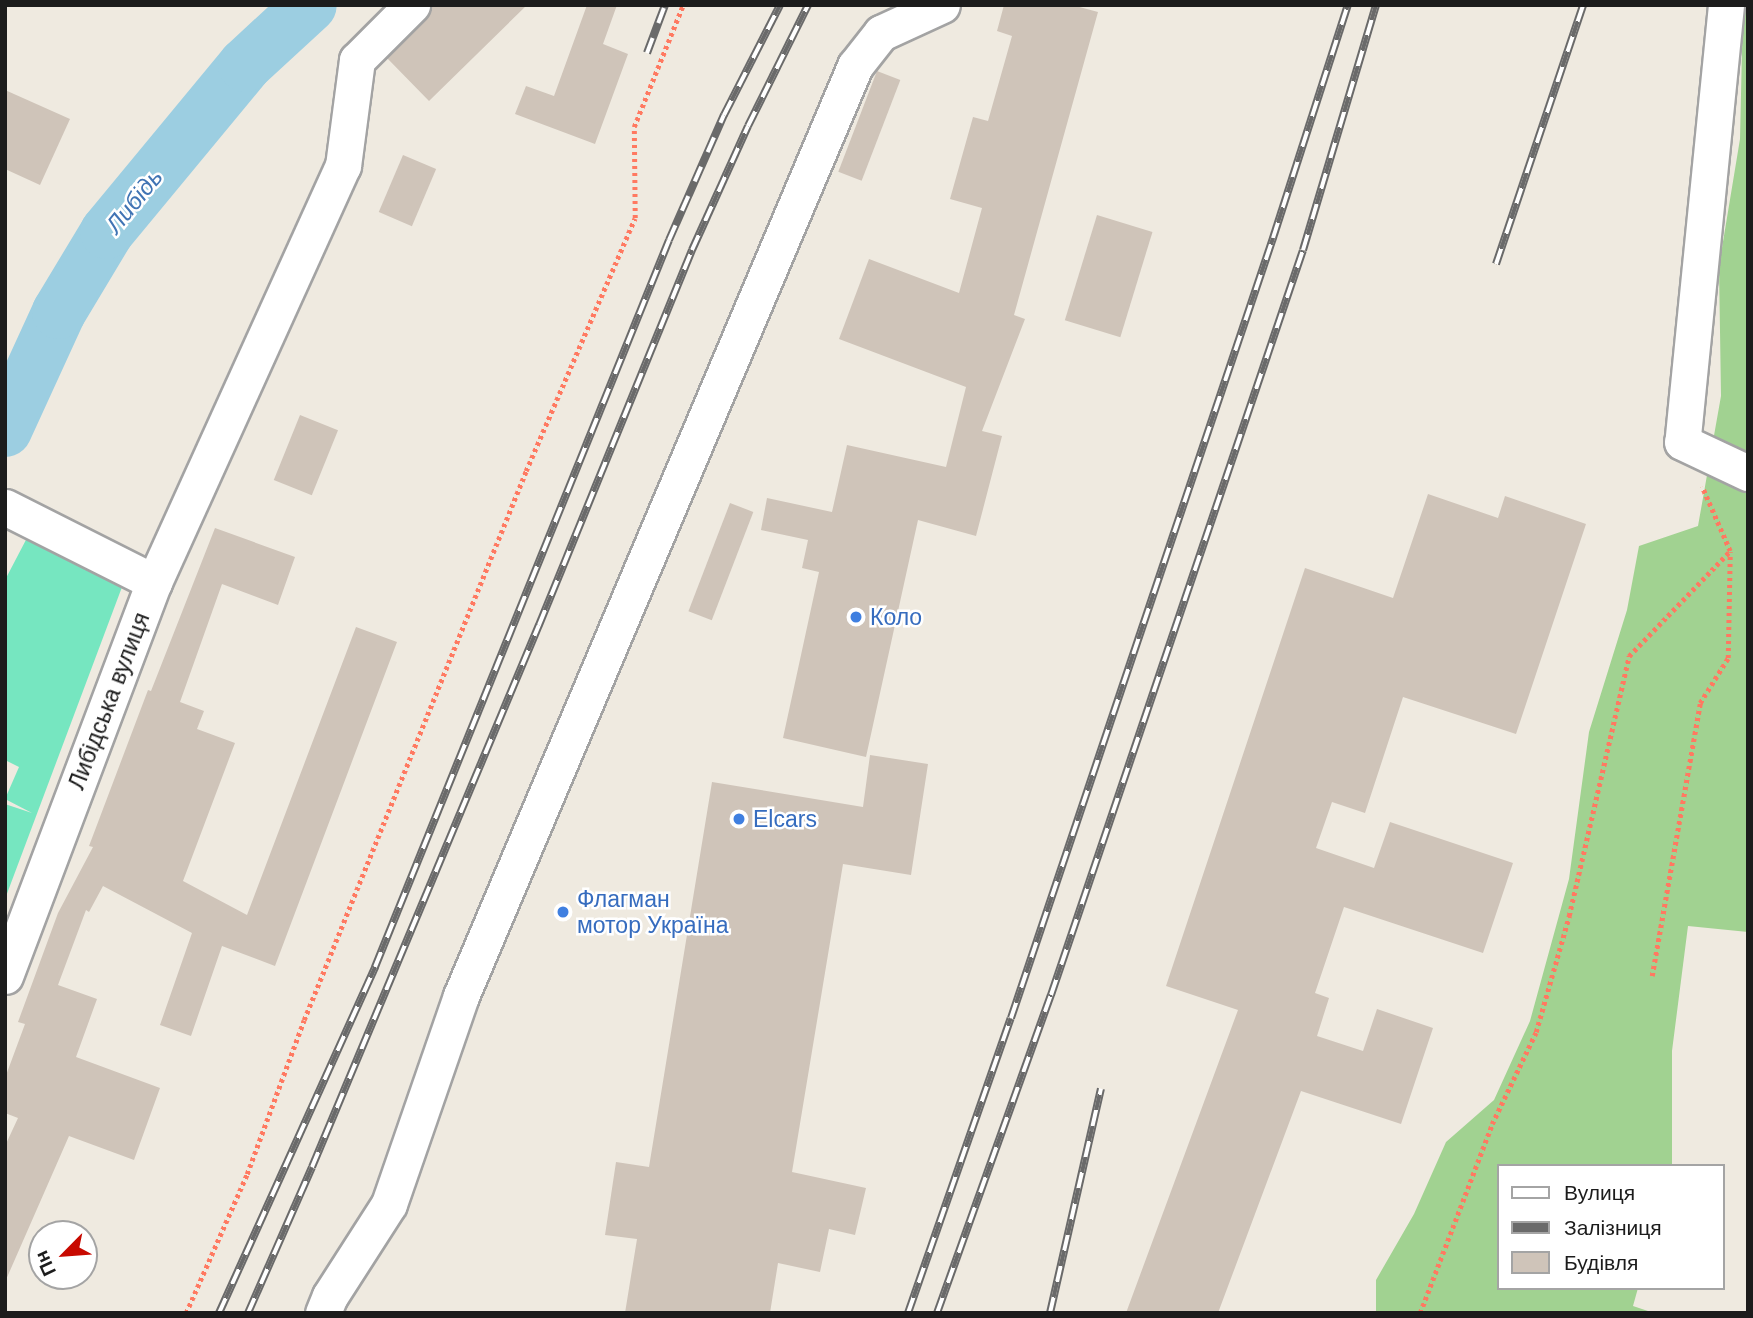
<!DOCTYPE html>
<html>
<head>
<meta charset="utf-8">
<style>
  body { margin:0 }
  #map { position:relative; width:1753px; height:1318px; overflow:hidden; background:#efeae0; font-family:Helvetica,sans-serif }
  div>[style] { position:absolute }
  .forest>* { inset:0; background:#a1d291 }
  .pitch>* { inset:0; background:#76e6c0 }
  .river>* { height:54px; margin:-27px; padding:0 27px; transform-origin:27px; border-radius:27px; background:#9ccee1 }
  .building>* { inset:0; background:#cfc4b9; transform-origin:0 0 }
  .path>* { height:4.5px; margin-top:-2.25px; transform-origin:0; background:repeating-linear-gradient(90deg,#ff7961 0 3.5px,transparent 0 7px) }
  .roads { filter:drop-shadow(2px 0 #a3a3a3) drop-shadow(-2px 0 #a3a3a3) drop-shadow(0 2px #a3a3a3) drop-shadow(0 -2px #a3a3a3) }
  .minor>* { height:35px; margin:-17.5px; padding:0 17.5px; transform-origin:17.5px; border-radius:17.5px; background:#fff }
  .rail>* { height:8px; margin-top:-4px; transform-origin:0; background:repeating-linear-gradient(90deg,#fff 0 16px,#6a6a6a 0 32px); box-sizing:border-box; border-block:2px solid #6a6a6a }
  .dots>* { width:19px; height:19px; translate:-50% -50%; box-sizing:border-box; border:4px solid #fff; border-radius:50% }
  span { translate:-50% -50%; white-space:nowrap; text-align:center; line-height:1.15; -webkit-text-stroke:5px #fff; paint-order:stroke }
  .shop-label { font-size:23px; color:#366cbe }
  .left { translate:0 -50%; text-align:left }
  .street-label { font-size:23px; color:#1c1c1c }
  .water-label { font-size:24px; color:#4074b4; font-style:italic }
  .frame { position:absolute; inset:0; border:7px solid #1c1c1c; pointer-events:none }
  .legend { position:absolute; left:1497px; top:1164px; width:228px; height:126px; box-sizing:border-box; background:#fff; border:2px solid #a4a4a4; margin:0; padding:9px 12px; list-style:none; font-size:21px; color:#1c1c1c }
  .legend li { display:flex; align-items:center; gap:14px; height:35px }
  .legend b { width:35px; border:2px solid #a4a4a4 }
  .north { position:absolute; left:28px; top:1220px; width:70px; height:70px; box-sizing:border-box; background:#fff; border:2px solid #a4a4a4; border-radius:50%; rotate:245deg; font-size:19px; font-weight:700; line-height:28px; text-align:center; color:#1c1c1c }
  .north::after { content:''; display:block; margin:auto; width:24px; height:32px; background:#c80900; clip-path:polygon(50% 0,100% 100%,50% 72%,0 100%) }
</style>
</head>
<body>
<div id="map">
  <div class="forest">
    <div style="clip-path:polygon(1743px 5px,1748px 5px,1748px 932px,1688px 926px,1672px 1051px,1672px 1166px,1499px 1166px,1499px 1288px,1638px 1288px,1633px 1306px,1654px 1313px,1376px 1313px,1376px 1280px,1414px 1214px,1446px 1142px,1494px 1100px,1530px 1021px,1569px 879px,1589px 732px,1627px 610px,1639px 546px,1698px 526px,1721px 396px,1719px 266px,1740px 139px)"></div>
  </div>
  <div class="pitch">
    <div style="clip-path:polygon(28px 536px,122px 587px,5px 899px,5px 804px,32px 813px,5px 799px,19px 767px,5px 760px,5px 580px)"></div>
  </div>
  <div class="river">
    <div style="left:5px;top:430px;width:130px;rotate:-65.4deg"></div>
    <div style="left:59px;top:312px;width:93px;rotate:-59deg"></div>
    <div style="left:107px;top:232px;width:217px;rotate:-50.4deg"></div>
    <div style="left:245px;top:65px;width:88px;rotate:-42.7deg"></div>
  </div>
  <div class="building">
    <div style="clip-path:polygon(432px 5px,527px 5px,429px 101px,387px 58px,426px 19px)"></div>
    <div style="clip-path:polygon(587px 5px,617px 5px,603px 44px,628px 54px,595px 144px,515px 114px,526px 86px,554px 96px)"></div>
    <div style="clip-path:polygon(1004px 5px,1072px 5px,1098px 12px,1014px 315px,1025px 319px,982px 431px,1002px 436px,976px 536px,918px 520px,866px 757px,783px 738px,819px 572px,802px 568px,808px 540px,761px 530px,767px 498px,832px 512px,847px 445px,946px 467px,966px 387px,839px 339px,869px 259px,959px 293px,982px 208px,950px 199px,973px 117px,988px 121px,1012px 36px,997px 31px)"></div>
    <div style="left:877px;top:71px;width:25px;height:108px;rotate:21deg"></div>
    <div style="clip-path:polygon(5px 90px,70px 119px,40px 185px,5px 169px)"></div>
    <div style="left:403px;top:155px;width:36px;height:62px;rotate:23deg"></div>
    <div style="left:1097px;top:215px;width:58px;height:110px;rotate:17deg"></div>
    <div style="left:300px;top:415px;width:41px;height:70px;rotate:22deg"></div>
    <div style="clip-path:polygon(1428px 494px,1498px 518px,1505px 496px,1586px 524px,1516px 734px,1403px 697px,1365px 813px,1332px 802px,1316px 848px,1374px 868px,1390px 822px,1513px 863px,1483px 953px,1344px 907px,1315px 993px,1329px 998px,1317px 1036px,1363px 1051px,1377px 1009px,1433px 1028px,1401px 1124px,1301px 1091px,1218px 1313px,1126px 1313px,1238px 1010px,1166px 986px,1305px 568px,1393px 598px)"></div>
    <div style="left:730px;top:503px;width:25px;height:116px;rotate:21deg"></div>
    <div style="clip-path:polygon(215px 528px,295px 557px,278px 605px,222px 584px,180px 702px,204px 711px,197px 729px,235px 743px,183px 881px,247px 915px,356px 627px,397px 642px,275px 966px,222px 946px,191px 1036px,160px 1025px,192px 933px,103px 886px,89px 912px,86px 910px,58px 985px,97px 999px,76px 1057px,160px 1088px,134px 1160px,69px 1136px,5px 1282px,5px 1146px,18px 1118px,5px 1113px,5px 1078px,25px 1024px,18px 1022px,58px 913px,93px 847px,89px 846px,148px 690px,151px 691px)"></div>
    <div style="clip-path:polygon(870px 755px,928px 764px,911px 875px,843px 864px,792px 1172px,866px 1188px,855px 1235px,829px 1229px,820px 1272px,778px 1263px,770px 1313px,625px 1313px,637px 1239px,605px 1235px,616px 1162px,649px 1167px,712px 782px,863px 807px)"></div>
  </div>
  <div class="path">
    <div style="left:1652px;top:976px;width:277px;rotate:-80deg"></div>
    <div style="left:1700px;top:703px;width:53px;rotate:-58.1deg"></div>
    <div style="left:1728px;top:658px;width:106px;rotate:-88.9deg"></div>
    <div style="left:186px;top:1313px;width:152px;rotate:-66.3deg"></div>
    <div style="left:247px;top:1174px;width:164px;rotate:-69.7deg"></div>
    <div style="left:304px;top:1020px;width:592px;rotate:-67.98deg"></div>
    <div style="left:526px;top:471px;width:275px;rotate:-66.7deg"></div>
    <div style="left:635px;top:218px;width:91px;rotate:-90.6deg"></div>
    <div style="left:634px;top:127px;width:131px;rotate:-68.1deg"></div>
    <div style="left:1420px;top:1313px;width:202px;rotate:-69.1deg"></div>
    <div style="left:1492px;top:1124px;width:102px;rotate:-64.4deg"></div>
    <div style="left:1536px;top:1032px;width:121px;rotate:-74.1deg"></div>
    <div style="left:1569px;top:916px;width:267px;rotate:-77deg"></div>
    <div style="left:1629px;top:656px;width:146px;rotate:-46.1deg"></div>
    <div style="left:1730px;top:551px;width:70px;rotate:-113.6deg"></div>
  </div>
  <div class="roads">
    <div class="minor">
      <div style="left:1726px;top:5px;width:439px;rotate:95.7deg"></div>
      <div style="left:1682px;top:442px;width:73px;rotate:25.2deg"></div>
      <div style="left:5px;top:507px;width:167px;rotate:26.7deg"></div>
      <div style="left:5px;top:976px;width:421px;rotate:-69.3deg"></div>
      <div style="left:154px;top:582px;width:457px;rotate:-65.6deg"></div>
      <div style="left:343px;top:166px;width:107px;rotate:-82.5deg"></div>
      <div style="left:357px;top:60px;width:78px;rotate:-45deg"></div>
      <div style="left:323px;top:1313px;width:18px;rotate:-68deg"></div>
      <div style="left:330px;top:1296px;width:109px;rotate:-57.3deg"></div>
      <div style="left:389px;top:1204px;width:220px;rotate:-70.9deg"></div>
      <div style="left:461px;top:996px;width:1010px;rotate:-67.04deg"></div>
      <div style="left:855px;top:66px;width:42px;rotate:-51.8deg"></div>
      <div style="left:881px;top:33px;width:67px;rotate:-24.7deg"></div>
    </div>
  </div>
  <div class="rail">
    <div style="left:647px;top:53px;width:51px;rotate:-69.4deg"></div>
    <div style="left:1496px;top:264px;width:273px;rotate:-71.4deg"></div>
    <div style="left:219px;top:1313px;width:380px;rotate:-65.7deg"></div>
    <div style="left:375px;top:967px;width:784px;rotate:-67.98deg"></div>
    <div style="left:669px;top:240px;width:137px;rotate:-66.3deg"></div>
    <div style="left:724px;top:115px;width:123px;rotate:-63deg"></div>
    <div style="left:248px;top:1313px;width:159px;rotate:-66.3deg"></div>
    <div style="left:312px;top:1167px;width:588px;rotate:-67.28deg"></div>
    <div style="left:539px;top:625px;width:405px;rotate:-67.8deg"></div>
    <div style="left:692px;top:250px;width:136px;rotate:-65.7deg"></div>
    <div style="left:748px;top:126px;width:135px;rotate:-63.6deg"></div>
    <div style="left:908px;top:1313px;width:312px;rotate:-70.8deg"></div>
    <div style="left:1011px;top:1018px;width:823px;rotate:-71.43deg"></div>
    <div style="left:1273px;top:238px;width:245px;rotate:-72.2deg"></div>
    <div style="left:937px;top:1313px;width:338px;rotate:-70.3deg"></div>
    <div style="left:1051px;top:995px;width:786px;rotate:-71.31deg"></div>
    <div style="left:1303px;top:250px;width:256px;rotate:-73.4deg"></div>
    <div style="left:1050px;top:1313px;width:230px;rotate:-77.2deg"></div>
  </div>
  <div class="dots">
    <div style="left:856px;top:617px;background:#3f7fe0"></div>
    <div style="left:739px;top:819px;background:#3f7fe0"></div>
    <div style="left:563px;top:912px;background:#3f7fe0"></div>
  </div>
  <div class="shop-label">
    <span class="left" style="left:870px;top:617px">Коло</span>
    <span class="left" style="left:753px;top:819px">Elcars</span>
    <span class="left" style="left:577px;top:912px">Флагман<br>мотор Україна</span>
  </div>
  <div class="street-label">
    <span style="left:109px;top:701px;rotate:-69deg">Либідська вулиця</span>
  </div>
  <div class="water-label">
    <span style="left:134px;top:201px;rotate:-51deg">Либідь</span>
  </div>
  <div class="frame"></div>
  <ul class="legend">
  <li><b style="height:9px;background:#fff"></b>Вулиця</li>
  <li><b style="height:9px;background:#6a6a6a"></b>Залізниця</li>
  <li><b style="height:19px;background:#cfc4b9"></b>Будівля</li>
  </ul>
  <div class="north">Пн</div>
</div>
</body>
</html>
